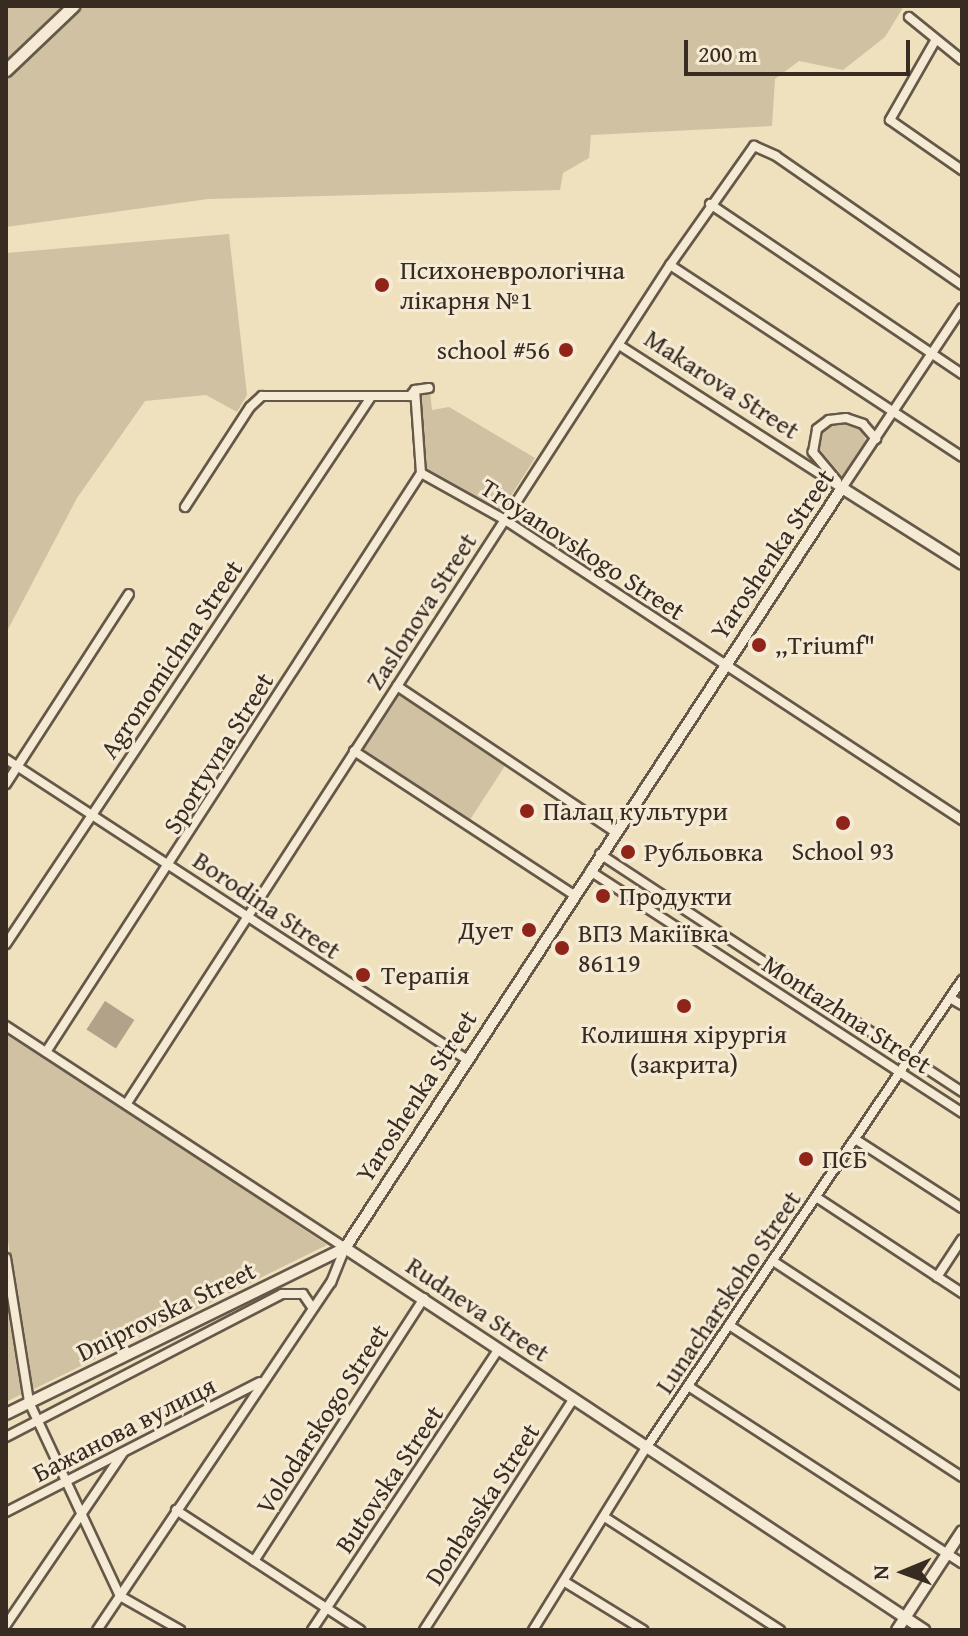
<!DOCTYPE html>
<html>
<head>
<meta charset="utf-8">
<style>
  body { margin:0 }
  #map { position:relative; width:968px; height:1636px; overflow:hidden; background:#efe0be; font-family:"Gentium Book Plus",serif }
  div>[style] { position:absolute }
  .green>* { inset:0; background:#d0c1a3; transform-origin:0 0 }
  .water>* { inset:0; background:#b1a289; transform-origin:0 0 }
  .roads { filter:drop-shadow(2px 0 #665849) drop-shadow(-2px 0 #665849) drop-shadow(0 2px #665849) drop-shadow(0 -2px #665849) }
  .minor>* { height:8px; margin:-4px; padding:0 4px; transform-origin:4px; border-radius:4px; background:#f5ebd5 }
  .tertiary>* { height:10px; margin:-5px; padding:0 5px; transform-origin:5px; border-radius:5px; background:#f5ebd5 }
  .secondary>* { height:11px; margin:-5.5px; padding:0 5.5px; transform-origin:5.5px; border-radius:5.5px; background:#f5ebd5 }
  .dots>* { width:22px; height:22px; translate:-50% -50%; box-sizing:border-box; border:4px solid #f5ebd5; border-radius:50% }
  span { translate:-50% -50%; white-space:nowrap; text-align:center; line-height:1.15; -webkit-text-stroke:6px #f5ebd5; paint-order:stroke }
  .poi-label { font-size:26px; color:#382b22 }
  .left { translate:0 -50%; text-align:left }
  .right { translate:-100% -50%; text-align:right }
  .street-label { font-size:26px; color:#382b22 }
  .frame { position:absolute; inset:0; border:8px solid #382b22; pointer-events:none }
  .north { position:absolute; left:864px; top:1532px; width:80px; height:80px; -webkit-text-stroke:6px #f5ebd5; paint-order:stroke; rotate:269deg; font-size:22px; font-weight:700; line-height:32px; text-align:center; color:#382b22 }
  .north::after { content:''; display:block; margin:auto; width:28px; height:36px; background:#382b22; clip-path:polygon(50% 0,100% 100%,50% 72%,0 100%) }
  .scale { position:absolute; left:684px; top:40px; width:226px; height:36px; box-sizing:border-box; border:4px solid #382b22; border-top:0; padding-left:10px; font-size:24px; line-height:28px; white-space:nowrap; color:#382b22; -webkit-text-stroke:6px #f5ebd5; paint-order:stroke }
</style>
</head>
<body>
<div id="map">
  <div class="green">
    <div style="clip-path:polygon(6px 6px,904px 6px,885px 37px,843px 70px,799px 61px,775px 79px,772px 126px,591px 135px,589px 158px,563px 173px,560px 190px,208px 199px,6px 227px)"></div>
    <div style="clip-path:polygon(229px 234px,247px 395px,237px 412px,206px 395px,145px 401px,77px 498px,6px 633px,6px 253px)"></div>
    <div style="clip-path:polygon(430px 391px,432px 410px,449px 407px,535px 458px,500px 513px,426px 470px,419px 393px)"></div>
    <div style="clip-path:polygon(837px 423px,861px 429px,867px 443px,844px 478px,817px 446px,824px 429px)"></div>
    <div style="left:397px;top:686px;width:134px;height:78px;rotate:33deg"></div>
    <div style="clip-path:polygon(6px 1030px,327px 1245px,32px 1390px,6px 1228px)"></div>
    <div style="clip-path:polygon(6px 1297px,22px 1394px,6px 1402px)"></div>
  </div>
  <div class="water">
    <div style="left:105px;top:1001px;width:35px;height:34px;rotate:33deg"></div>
  </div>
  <div class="roads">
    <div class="minor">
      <div style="left:909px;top:17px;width:68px;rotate:39.1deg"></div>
      <div style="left:935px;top:41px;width:91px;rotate:119.7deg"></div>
      <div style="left:890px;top:120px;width:88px;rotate:34.8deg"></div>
      <div style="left:710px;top:204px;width:304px;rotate:34deg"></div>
      <div style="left:670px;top:265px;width:349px;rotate:33.3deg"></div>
      <div style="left:619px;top:345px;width:265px;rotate:32.7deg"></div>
      <div style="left:421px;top:473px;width:96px;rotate:29.2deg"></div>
      <div style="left:505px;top:520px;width:547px;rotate:33.28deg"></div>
      <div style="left:421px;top:473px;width:83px;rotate:-94.1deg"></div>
      <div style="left:415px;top:390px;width:14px;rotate:-8deg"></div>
      <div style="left:837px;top:481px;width:38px;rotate:-130deg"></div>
      <div style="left:813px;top:452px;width:23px;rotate:-80deg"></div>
      <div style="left:817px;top:429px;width:15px;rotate:-37deg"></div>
      <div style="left:829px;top:420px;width:17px;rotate:-7deg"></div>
      <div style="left:846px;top:418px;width:18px;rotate:19deg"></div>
      <div style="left:863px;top:424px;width:20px;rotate:49deg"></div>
      <div style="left:842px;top:488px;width:216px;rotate:-56.3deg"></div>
      <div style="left:185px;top:507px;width:119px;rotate:-57deg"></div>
      <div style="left:250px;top:407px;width:16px;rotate:-43deg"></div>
      <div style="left:262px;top:396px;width:148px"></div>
      <div style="left:410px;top:396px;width:8px;rotate:-50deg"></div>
      <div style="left:397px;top:686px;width:262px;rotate:33.8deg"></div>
      <div style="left:354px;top:751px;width:263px;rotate:33.2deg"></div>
      <div style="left:6px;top:759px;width:549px;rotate:33.11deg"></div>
      <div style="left:6px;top:784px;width:226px;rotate:-57.1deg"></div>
      <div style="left:600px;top:854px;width:433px;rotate:33.3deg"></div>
      <div style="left:590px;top:871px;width:444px;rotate:33deg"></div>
      <div style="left:6px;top:944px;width:658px;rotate:-56.29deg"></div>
      <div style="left:950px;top:998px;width:14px;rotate:30deg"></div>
      <div style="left:6px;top:1026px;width:405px;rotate:33.2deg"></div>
      <div style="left:345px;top:1248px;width:37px;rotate:112deg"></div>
      <div style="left:331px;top:1282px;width:419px;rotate:123.9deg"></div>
      <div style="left:46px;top:1052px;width:690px;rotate:-57.07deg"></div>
      <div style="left:127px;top:1103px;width:999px;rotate:-57.06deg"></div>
      <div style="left:670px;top:265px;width:146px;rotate:-54.8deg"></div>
      <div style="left:754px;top:146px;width:24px;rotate:24deg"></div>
      <div style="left:776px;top:156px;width:226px;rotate:34.7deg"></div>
      <div style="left:855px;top:1139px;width:127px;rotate:32.8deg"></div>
      <div style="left:816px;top:1197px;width:175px;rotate:33.3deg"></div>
      <div style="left:6px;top:1258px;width:146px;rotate:80.9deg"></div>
      <div style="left:29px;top:1402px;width:214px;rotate:64.9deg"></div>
      <div style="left:120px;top:1596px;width:69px;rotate:29.5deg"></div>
      <div style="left:773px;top:1261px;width:226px;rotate:33.3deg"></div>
      <div style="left:937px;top:1277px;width:45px;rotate:-56.7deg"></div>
      <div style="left:729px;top:1325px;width:278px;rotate:33.1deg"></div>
      <div style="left:688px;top:1386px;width:326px;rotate:32.9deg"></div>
      <div style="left:6px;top:1437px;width:311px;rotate:-27.4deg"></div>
      <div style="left:282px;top:1294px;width:21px"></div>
      <div style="left:303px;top:1294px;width:14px;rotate:56deg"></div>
      <div style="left:176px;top:1510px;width:220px;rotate:33.1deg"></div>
      <div style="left:6px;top:1512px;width:285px;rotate:-27.1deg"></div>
      <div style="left:606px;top:1518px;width:207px;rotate:32.8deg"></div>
      <div style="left:254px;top:1561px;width:313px;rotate:-57.1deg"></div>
      <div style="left:565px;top:1582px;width:92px;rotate:31.6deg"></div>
      <div style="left:6px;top:1625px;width:208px;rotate:-55.8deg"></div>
      <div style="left:312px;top:1630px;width:336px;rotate:-56.4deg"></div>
      <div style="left:424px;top:1630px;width:274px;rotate:-57.1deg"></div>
      <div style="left:533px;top:1630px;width:214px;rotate:-58.2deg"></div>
      <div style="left:646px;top:1448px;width:565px;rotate:-55.97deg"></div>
    </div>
    <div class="tertiary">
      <div style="left:345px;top:1248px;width:908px;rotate:-56.82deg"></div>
      <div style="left:842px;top:488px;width:142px;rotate:32.3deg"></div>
      <div style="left:345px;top:1248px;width:694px;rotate:33.42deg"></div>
      <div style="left:6px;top:1414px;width:377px;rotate:-26.1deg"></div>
      <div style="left:897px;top:1630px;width:118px;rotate:-56.7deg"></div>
    </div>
    <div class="secondary">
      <div style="left:6px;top:70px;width:93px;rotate:-43.7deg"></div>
    </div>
  </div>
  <div class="dots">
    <div style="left:382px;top:285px;background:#8f2418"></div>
    <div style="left:566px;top:350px;background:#8f2418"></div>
    <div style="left:759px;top:645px;background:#8f2418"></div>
    <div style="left:527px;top:811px;background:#8f2418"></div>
    <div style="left:843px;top:823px;background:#8f2418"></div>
    <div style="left:628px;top:852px;background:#8f2418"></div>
    <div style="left:603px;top:896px;background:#8f2418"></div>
    <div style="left:529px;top:930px;background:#8f2418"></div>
    <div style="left:562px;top:948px;background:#8f2418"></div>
    <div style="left:363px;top:975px;background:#8f2418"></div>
    <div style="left:684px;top:1006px;background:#8f2418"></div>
    <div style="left:806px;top:1159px;background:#8f2418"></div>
  </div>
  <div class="poi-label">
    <span class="left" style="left:400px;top:285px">Психоневрологічна<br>лікарня №1</span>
    <span class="right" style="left:550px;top:350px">school #56</span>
    <span class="left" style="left:775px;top:645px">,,Triumf"</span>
    <span class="left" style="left:543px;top:811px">Палац культури</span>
    <span style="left:843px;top:851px">School 93</span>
    <span class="left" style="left:644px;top:852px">Рубльовка</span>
    <span class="left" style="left:619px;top:896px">Продукти</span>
    <span class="right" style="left:513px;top:930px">Дует</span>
    <span class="left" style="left:578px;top:948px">ВПЗ Макіївка<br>86119</span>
    <span class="left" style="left:381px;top:975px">Терапія</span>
    <span style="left:684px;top:1049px">Колишня хірургія<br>(закрита)</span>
    <span class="left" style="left:822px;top:1159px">ПСБ</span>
  </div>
  <div class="street-label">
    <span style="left:722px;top:384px;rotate:33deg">Makarova Street</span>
    <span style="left:583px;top:549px;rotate:33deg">Troyanovskogo Street</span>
    <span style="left:772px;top:554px;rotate:-56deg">Yaroshenka Street</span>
    <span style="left:421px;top:611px;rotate:-57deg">Zaslonova Street</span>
    <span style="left:171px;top:659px;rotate:-56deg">Agronomichna Street</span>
    <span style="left:218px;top:753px;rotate:-58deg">Sportyvna Street</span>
    <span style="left:267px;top:905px;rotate:34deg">Borodina Street</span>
    <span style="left:847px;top:1014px;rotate:33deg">Montazhna Street</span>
    <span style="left:416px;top:1096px;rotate:-57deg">Yaroshenka Street</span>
    <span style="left:728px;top:1292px;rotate:-56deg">Lunacharskoho Street</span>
    <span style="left:478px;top:1309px;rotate:34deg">Rudneva Street</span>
    <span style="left:166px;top:1311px;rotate:-26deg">Dniprovska Street</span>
    <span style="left:322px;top:1419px;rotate:-57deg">Volodarskogo Street</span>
    <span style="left:124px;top:1429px;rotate:-27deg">Бажанова вулиця</span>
    <span style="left:389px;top:1479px;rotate:-56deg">Butovska Street</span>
    <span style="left:482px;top:1504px;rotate:-57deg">Donbasska Street</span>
  </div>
  <div class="frame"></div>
  <div class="north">N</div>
  <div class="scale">200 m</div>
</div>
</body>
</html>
